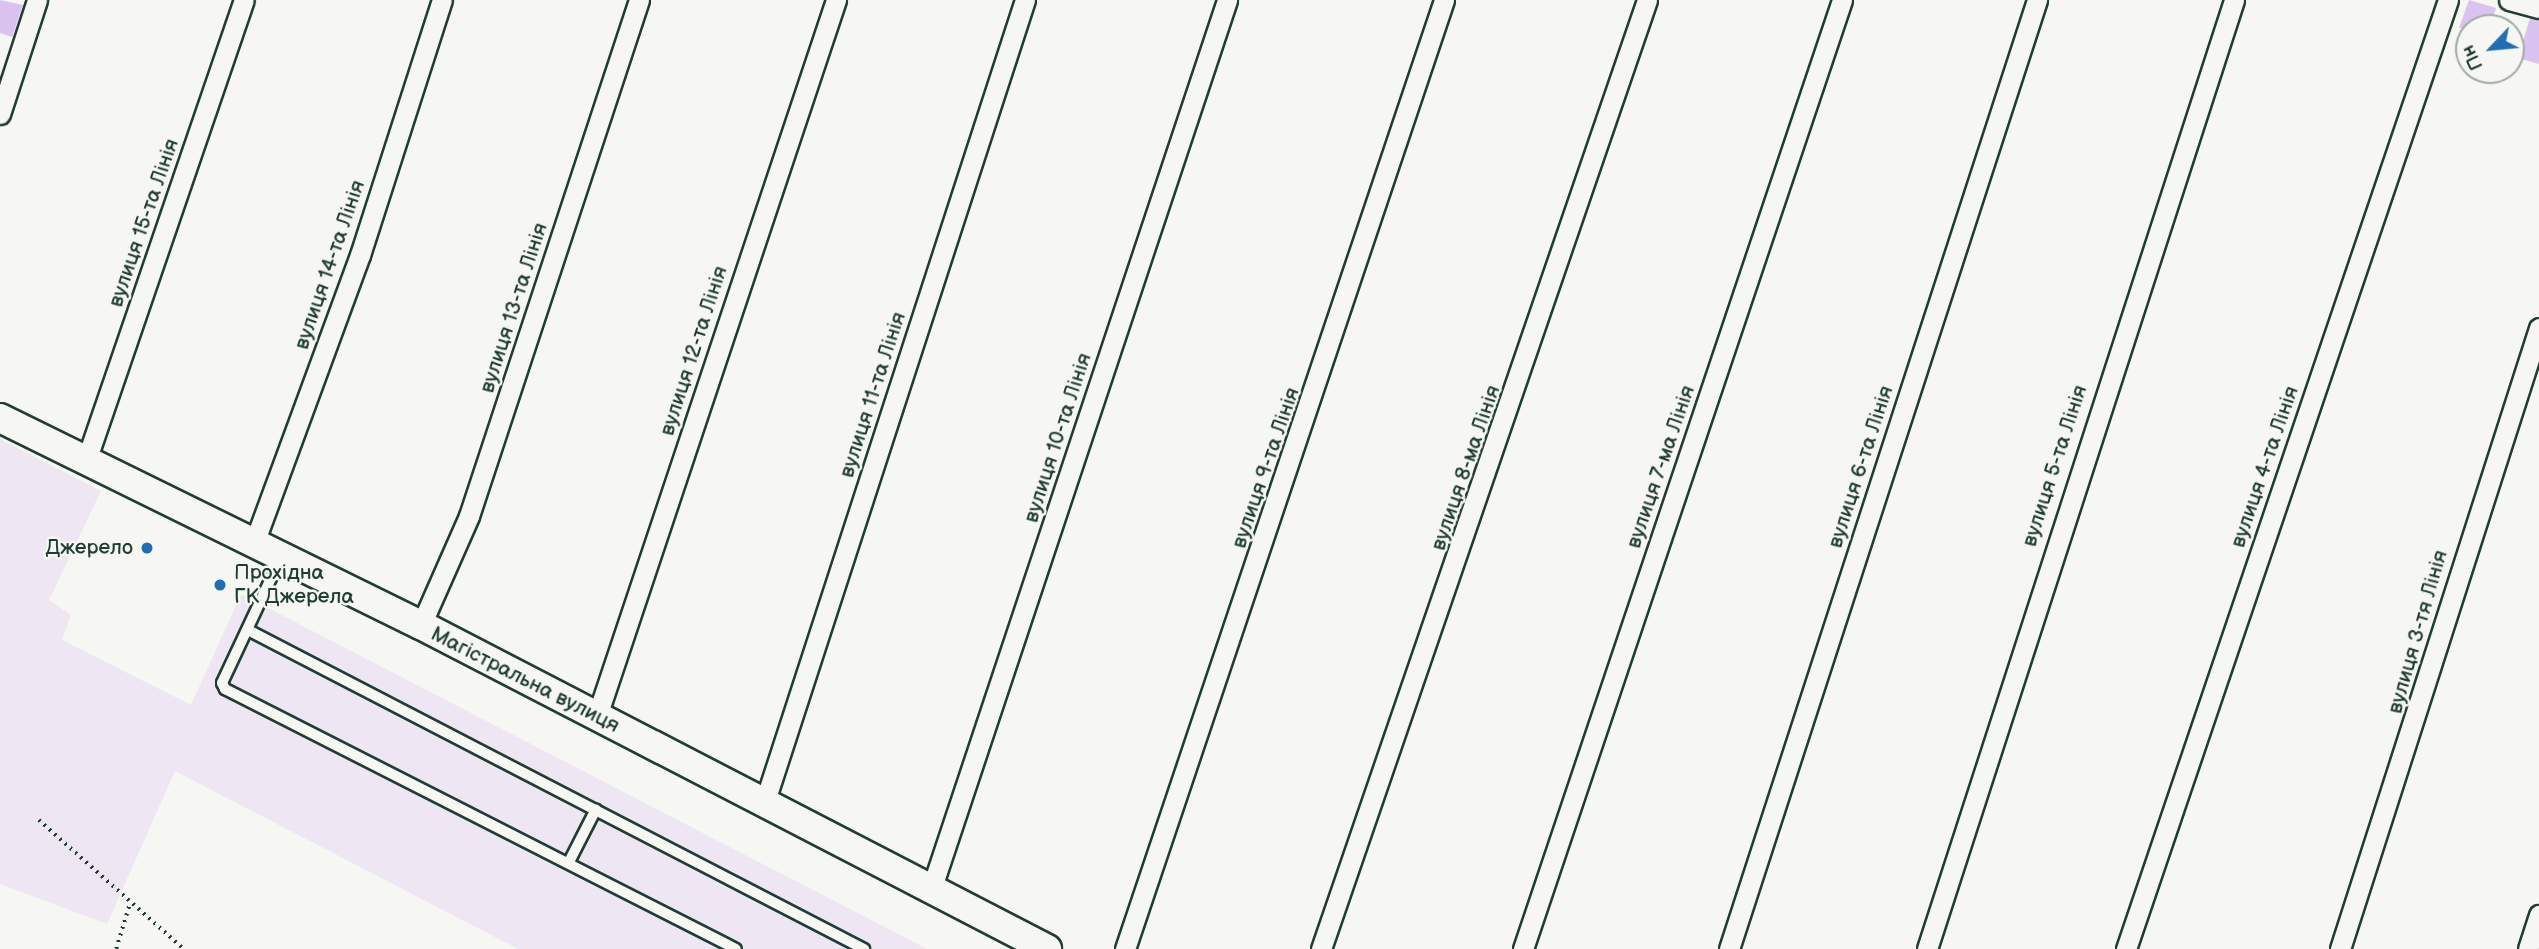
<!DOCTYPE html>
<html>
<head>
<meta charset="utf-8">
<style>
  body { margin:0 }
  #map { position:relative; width:2539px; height:949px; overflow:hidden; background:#f6f6f2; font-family:"Balsamiq Sans",sans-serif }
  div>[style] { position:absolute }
  .built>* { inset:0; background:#eee6f2 }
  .building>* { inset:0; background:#dac2f1 }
  .path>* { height:3.5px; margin-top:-1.75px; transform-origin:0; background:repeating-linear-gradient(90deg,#1f3d34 0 2px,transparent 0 7px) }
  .roads { filter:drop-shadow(2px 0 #1f3d34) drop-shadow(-2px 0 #1f3d34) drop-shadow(0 2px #1f3d34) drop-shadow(0 -2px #1f3d34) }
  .lane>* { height:10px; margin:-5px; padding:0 5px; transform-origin:5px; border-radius:5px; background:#f6f6f2 }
  .street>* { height:19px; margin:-9.5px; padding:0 9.5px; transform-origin:9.5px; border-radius:9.5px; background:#f6f6f2 }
  .secondary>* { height:28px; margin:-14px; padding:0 14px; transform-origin:14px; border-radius:14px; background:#f6f6f2 }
  .dots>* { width:19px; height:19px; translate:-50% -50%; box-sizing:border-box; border:4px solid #f6f6f2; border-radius:50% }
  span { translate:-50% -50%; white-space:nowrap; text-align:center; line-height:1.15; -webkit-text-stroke:5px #f6f6f2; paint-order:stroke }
  .street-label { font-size:21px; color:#1f3d34 }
  .poi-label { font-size:21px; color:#1f3d34 }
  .right { translate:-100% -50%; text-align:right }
  .left { translate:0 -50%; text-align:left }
  .north { position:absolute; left:2455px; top:14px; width:70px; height:70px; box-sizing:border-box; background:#f6f6f2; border:2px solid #a0aca6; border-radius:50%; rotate:244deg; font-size:19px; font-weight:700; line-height:28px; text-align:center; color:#1f3d34 }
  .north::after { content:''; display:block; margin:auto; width:24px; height:32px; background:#1f6fb2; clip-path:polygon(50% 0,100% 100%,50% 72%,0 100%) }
</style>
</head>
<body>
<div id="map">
  <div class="built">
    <div style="clip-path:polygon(0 439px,101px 491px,49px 600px,71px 615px,62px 640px,191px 705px,241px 594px,927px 949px,518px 949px,175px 771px,107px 924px,0 884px)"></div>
  </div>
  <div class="building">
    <div style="clip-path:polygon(0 0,23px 5px,12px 37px,0 33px)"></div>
    <div style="clip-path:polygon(2469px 0,2496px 8px,2489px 28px,2459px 28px)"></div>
    <div style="clip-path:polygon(2530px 18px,2539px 20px,2539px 64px,2518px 58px)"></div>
  </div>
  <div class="path">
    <div style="left:39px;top:820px;width:194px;rotate:41.7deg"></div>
    <div style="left:116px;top:949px;width:48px;rotate:-73.1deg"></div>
  </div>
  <div class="roads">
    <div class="lane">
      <div style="left:281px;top:557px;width:139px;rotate:115.1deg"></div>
      <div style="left:222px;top:683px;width:7px;rotate:63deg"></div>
      <div style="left:225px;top:689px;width:573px;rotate:26.97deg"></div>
      <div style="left:248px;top:630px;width:694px;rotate:27.38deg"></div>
      <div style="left:569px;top:862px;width:59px;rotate:-63deg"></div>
    </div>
    <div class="street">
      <div style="left:2509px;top:0;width:31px;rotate:15deg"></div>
      <div style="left:0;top:114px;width:120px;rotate:-72deg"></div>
      <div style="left:86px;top:461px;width:487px;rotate:-71.1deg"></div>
      <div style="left:254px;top:543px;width:307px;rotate:-69.8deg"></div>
      <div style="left:360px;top:255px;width:268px;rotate:-72.2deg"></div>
      <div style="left:421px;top:625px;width:119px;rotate:-66.2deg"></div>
      <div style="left:469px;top:516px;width:543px;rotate:-71.77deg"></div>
      <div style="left:597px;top:716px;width:755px;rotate:-71.54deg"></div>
      <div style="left:764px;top:804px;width:845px;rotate:-72.02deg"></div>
      <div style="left:931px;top:890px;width:938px;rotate:-71.6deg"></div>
      <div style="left:1125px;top:949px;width:1001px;rotate:-71.42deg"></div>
      <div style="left:1321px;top:949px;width:1003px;rotate:-71.04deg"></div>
      <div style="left:1523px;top:949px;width:1001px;rotate:-71.42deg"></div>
      <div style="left:1729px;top:949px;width:998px;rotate:-72.02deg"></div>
      <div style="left:1927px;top:949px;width:997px;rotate:-72.07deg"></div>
      <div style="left:2126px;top:949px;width:1002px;rotate:-71.26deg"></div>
      <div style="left:2340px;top:949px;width:652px;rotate:-72.23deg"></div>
      <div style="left:2528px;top:949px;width:36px;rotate:-72deg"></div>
    </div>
    <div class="secondary">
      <div style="left:0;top:418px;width:469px;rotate:26.2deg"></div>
      <div style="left:421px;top:625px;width:705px;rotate:27.36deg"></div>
    </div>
  </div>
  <div class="dots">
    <div style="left:147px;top:548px;background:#1f6fb2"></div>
    <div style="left:220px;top:585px;background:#1f6fb2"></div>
  </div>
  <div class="street-label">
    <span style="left:144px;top:223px;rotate:-71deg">вулиця 15-та Лінія</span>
    <span style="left:330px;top:265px;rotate:-71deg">вулиця 14-та Лінія</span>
    <span style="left:514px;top:308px;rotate:-72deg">вулиця 13-та Лінія</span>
    <span style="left:694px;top:351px;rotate:-72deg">вулиця 12-та Лінія</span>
    <span style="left:873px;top:395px;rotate:-72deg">вулиця 11-та Лінія</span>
    <span style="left:1058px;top:438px;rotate:-72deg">вулиця 10-та Лінія</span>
    <span style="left:2055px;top:466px;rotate:-72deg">вулиця 5-та Лінія</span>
    <span style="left:1661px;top:467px;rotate:-71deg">вулиця 7-ма Лінія</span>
    <span style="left:1861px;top:467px;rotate:-72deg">вулиця 6-та Лінія</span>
    <span style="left:2265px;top:467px;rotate:-71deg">вулиця 4-та Лінія</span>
    <span style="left:1266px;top:468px;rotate:-71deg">вулиця 9-та Лінія</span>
    <span style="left:1466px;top:468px;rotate:-71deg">вулиця 8-ма Лінія</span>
    <span style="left:2418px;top:632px;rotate:-74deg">вулиця 3-тя Лінія</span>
    <span style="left:525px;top:680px;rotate:27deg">Магістральна вулиця</span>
  </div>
  <div class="poi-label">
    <span class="right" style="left:133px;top:548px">Джерело</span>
    <span class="left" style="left:234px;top:585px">Прохідна<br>ГК Джерела</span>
  </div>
  <div class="north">Пн</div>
</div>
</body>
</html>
